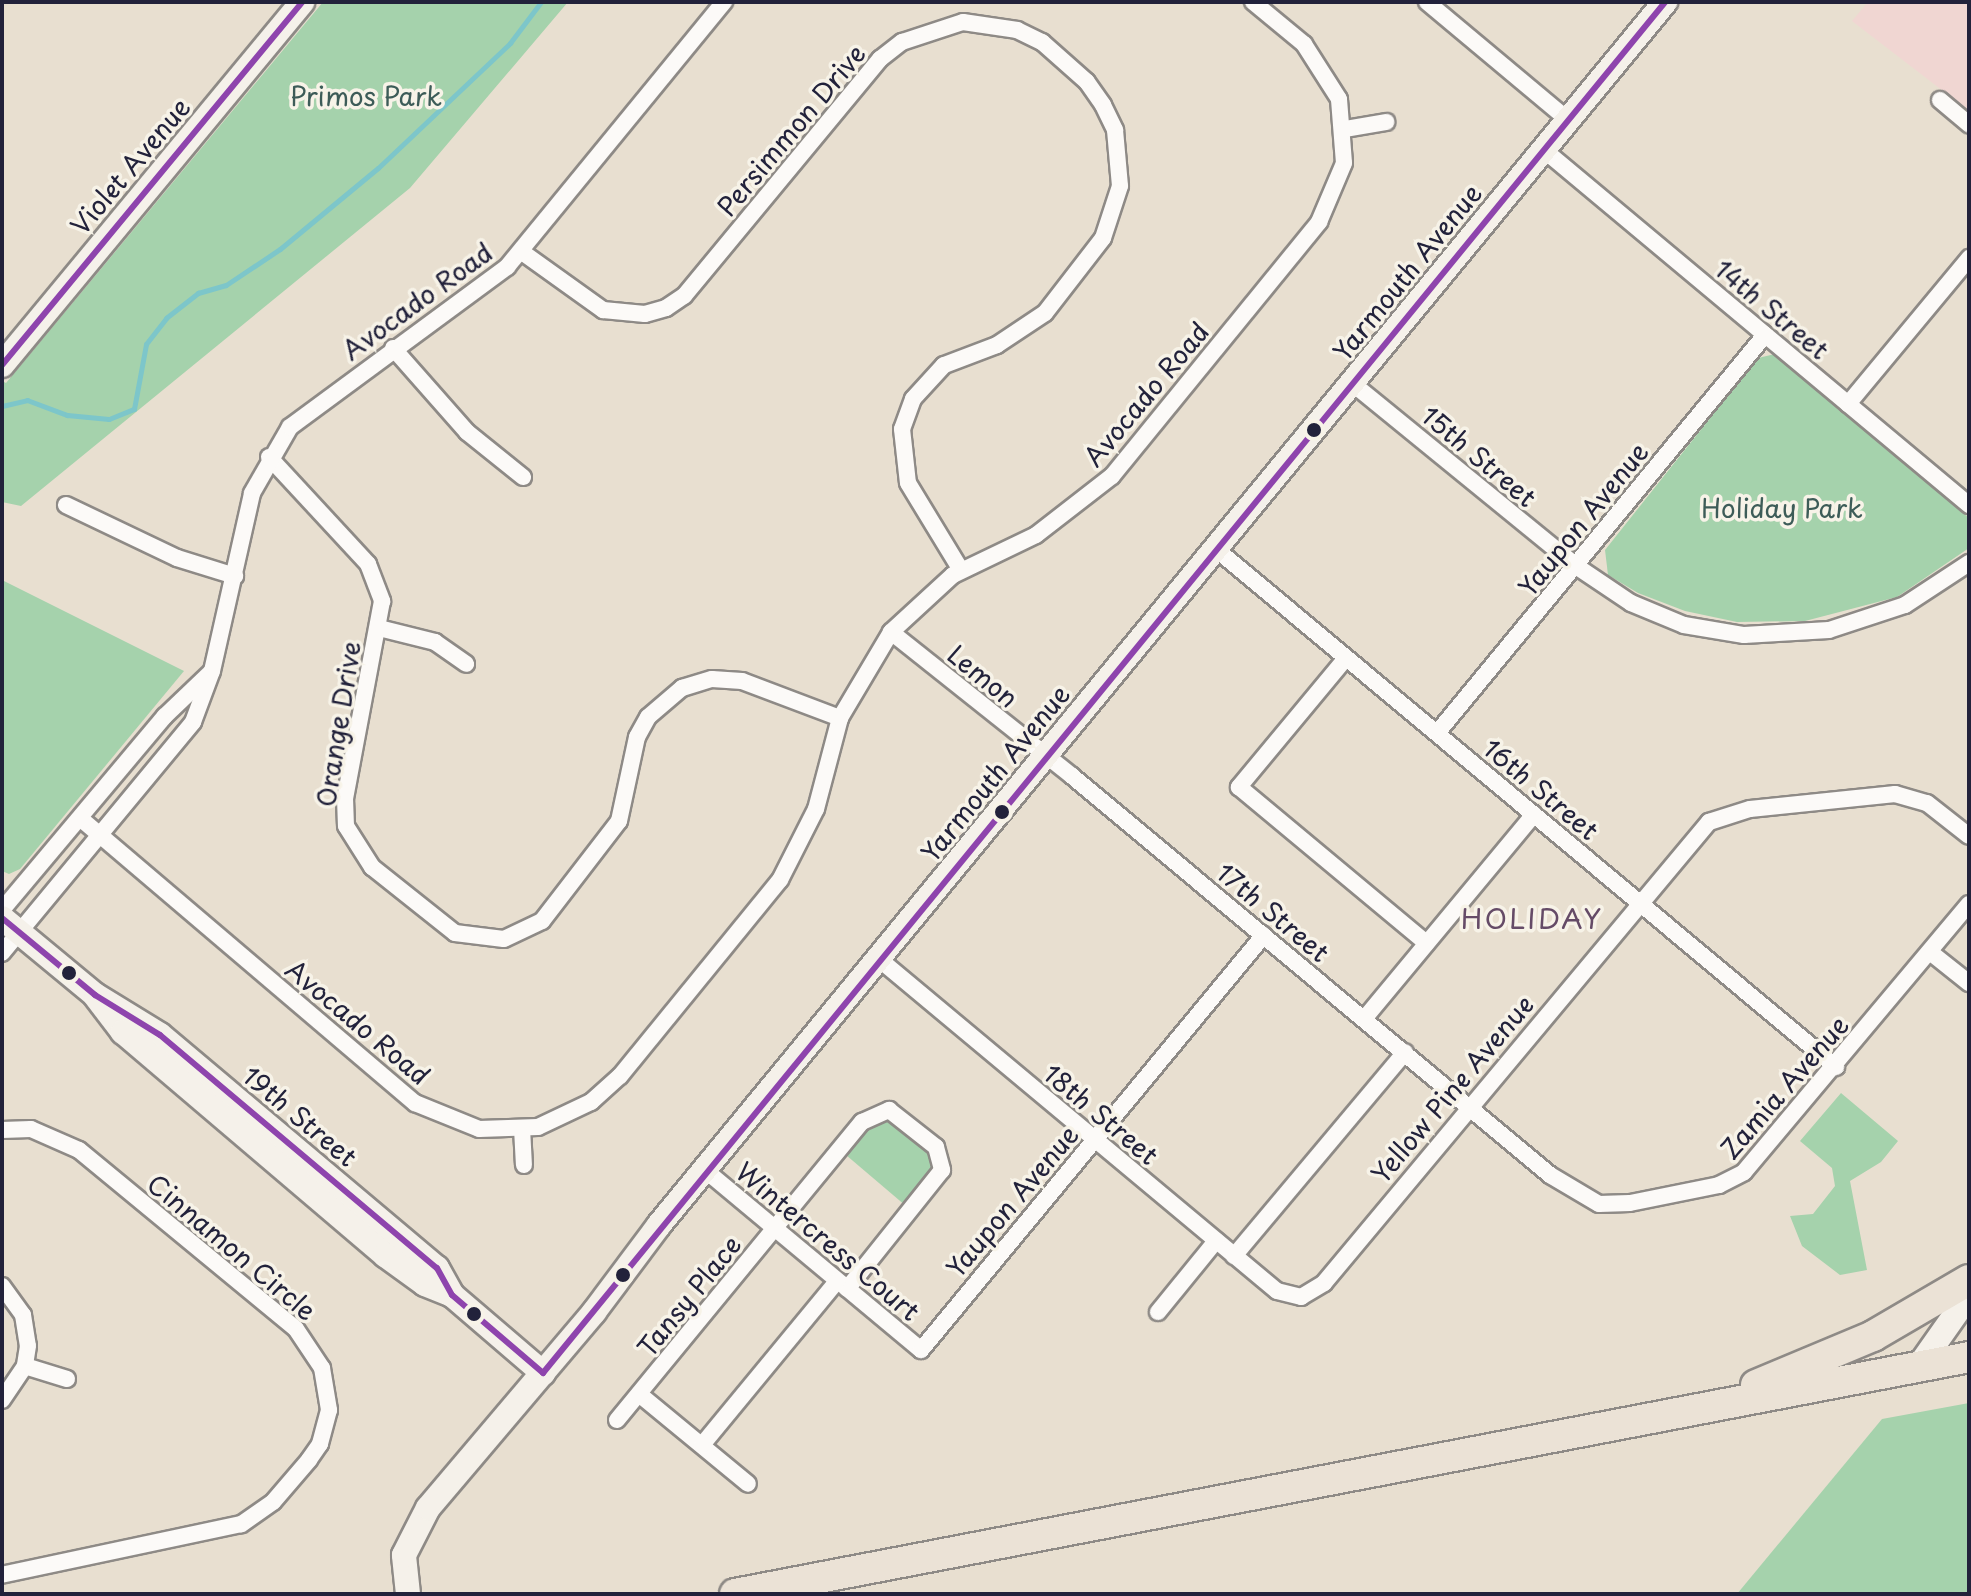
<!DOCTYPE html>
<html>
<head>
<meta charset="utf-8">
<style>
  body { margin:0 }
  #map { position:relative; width:1971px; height:1596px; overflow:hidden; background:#e8dfd0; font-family:"Playpen Sans",sans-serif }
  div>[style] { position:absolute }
  .built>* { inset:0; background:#f0d6d2 }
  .green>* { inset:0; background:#a5d2ac }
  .stream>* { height:5px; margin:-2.5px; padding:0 2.5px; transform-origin:2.5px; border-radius:2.5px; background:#7dc6ca }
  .roads { filter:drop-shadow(2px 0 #8e8a86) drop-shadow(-2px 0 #8e8a86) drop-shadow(0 2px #8e8a86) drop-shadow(0 -2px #8e8a86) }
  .street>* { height:16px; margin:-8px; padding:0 8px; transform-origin:8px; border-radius:8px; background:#fcfaf8 }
  .secondary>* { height:24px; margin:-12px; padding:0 12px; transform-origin:12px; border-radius:12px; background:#f5f1ea }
  .highway>* { height:30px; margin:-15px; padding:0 15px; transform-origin:15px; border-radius:15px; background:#ebe2d6 }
  .bus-1>* { height:6px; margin:-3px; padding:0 3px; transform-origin:3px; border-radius:3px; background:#8e44ad }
  .dots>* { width:22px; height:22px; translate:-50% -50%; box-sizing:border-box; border:4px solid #f7f3e8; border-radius:50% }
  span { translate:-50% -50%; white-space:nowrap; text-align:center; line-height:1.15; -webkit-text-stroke:7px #f7f3e8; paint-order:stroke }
  .park-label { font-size:26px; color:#3d5c58 }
  .street-label { font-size:26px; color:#22223b }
  .neighbourhood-label { font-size:28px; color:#654b67; letter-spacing:2px }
  .frame { position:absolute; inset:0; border:4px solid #22223b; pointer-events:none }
</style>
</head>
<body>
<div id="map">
  <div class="built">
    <div style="clip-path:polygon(1868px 2px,1969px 2px,1969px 111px,1852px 21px)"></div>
  </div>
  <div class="green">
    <div style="clip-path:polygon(323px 2px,568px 2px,410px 188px,21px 506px,2px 502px,2px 381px,6px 383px)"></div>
    <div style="clip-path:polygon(1775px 354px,1969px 518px,1969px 548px,1897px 597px,1805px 621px,1737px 622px,1685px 611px,1638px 593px,1608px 575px,1605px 550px,1758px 358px)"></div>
    <div style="clip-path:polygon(2px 580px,184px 671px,20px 869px,9px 874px,2px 871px)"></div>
    <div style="clip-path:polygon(1841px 1093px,1898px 1141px,1881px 1162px,1850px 1181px,1867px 1270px,1840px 1275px,1802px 1246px,1790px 1216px,1813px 1214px,1835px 1186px,1832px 1168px,1800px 1141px)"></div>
    <div style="clip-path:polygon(888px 1118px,933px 1157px,934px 1168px,906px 1206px,846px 1155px,868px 1128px)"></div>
    <div style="clip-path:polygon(1969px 1403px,1969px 1594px,1737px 1594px,1882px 1419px)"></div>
  </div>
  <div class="stream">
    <div style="left:2px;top:406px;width:26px;rotate:-13deg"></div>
    <div style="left:27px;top:400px;width:43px;rotate:20.6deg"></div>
    <div style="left:67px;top:415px;width:42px;rotate:5.4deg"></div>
    <div style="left:109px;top:419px;width:27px;rotate:-22deg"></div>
    <div style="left:134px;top:409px;width:66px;rotate:-79.5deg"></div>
    <div style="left:146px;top:344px;width:33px;rotate:-52deg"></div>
    <div style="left:166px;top:318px;width:41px;rotate:-38deg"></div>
    <div style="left:198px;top:293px;width:29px;rotate:-16deg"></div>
    <div style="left:226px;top:285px;width:65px;rotate:-33.7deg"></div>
    <div style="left:280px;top:249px;width:127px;rotate:-39.6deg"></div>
    <div style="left:378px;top:168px;width:182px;rotate:-43.4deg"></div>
    <div style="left:510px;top:43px;width:51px;rotate:-52.9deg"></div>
  </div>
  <div class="roads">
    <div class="street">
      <div style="left:1427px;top:2px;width:184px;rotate:39.9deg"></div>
      <div style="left:1940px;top:100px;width:38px;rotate:40deg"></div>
      <div style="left:1345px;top:129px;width:42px;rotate:-9.7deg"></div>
      <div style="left:1544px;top:150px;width:554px;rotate:39.87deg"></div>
      <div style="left:522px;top:252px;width:100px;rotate:35.6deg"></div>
      <div style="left:603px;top:310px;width:42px;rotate:5.4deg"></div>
      <div style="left:645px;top:314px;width:22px;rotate:-16deg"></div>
      <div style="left:666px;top:308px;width:22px;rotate:-34deg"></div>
      <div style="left:684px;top:296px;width:308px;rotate:-50.4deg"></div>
      <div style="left:880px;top:59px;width:28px;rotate:-38deg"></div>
      <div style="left:902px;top:42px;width:64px;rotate:-18.2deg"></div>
      <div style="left:963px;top:22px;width:55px;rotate:8.4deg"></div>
      <div style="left:1017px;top:30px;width:28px;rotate:26deg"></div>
      <div style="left:1042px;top:42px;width:60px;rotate:41.6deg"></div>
      <div style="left:1087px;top:82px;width:28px;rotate:55deg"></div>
      <div style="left:1103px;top:105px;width:28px;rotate:64deg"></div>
      <div style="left:1115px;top:130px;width:56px;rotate:84.9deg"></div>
      <div style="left:1120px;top:186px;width:55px;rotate:108.1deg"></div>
      <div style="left:1103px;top:238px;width:95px;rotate:127.7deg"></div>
      <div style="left:1045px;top:313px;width:58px;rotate:146.3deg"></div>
      <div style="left:997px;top:345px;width:57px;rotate:159.3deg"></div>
      <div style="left:944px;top:365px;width:46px;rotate:132.4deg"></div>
      <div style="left:913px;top:399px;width:32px;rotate:110deg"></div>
      <div style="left:902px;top:429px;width:54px;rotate:83.7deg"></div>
      <div style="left:908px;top:483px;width:102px;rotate:58.7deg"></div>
      <div style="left:393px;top:348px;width:112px;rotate:48.6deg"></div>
      <div style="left:467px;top:432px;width:72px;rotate:38.8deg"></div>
      <div style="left:1352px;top:383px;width:289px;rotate:39.2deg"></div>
      <div style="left:1576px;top:566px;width:66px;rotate:33.9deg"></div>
      <div style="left:1631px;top:603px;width:57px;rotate:22.5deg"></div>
      <div style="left:1684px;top:625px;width:61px;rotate:9.5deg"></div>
      <div style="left:1744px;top:635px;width:85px;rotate:-3.4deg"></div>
      <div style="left:1829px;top:630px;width:80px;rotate:-18.2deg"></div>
      <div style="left:1905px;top:605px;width:77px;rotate:-33.3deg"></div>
      <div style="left:1848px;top:404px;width:190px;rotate:-50.3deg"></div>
      <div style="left:269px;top:457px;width:146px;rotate:47.2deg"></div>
      <div style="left:368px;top:564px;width:40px;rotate:69deg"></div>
      <div style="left:382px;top:601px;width:200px;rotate:100.6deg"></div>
      <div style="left:345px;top:798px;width:28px;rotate:88deg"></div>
      <div style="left:346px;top:826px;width:49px;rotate:57.6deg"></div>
      <div style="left:372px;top:867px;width:106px;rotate:38.5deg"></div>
      <div style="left:455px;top:933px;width:49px;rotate:7deg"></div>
      <div style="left:504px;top:939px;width:42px;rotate:-25.3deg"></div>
      <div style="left:542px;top:921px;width:126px;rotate:-52.4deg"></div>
      <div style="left:619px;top:821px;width:86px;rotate:-77.9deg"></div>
      <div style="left:637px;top:737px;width:23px;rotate:-61deg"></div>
      <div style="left:648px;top:717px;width:45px;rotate:-40.5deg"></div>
      <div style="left:682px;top:688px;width:31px;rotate:-17deg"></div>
      <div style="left:712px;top:679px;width:30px;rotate:4deg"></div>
      <div style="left:742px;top:681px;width:105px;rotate:20.7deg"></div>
      <div style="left:66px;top:505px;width:123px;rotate:25.5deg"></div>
      <div style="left:177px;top:558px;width:61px;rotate:17.2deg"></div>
      <div style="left:1216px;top:549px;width:808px;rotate:39.88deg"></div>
      <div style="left:379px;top:628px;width:58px;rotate:14deg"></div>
      <div style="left:435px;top:642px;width:38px;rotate:35deg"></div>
      <div style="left:891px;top:632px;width:231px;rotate:38.5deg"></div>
      <div style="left:1072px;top:776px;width:623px;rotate:39.85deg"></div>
      <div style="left:1550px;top:1175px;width:57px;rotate:30.6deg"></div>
      <div style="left:1599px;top:1204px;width:31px;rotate:-2deg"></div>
      <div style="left:1630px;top:1203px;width:91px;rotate:-11.4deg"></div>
      <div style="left:1719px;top:1185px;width:28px;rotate:-27deg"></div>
      <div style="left:1744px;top:1172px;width:350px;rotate:-50deg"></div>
      <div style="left:1346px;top:658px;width:168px;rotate:129.7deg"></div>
      <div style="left:1239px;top:787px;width:244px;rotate:39.8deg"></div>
      <div style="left:1437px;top:733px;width:516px;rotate:-50.51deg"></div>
      <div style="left:80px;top:818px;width:440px;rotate:40.4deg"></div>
      <div style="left:415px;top:1103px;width:69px;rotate:22.1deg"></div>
      <div style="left:479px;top:1129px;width:59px;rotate:-1.9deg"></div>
      <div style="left:538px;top:1127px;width:59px;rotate:-25.3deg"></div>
      <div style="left:591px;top:1102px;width:39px;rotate:-42deg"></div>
      <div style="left:620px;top:1076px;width:253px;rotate:-50.8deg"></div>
      <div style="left:780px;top:880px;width:80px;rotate:-63.1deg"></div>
      <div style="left:816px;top:809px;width:94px;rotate:-75.2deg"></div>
      <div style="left:840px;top:718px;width:100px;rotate:-59.3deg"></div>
      <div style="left:891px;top:632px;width:84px;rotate:-42.6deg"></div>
      <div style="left:953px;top:575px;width:92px;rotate:-25.7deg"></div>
      <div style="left:1036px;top:535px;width:96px;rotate:-37.8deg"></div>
      <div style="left:1112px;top:476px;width:328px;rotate:-50.8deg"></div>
      <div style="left:1319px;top:222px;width:64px;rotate:-67deg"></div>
      <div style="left:1344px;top:163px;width:64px;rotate:-94.5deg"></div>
      <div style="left:1339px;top:99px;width:65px;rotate:-122.5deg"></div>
      <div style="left:1304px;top:44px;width:66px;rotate:-140.5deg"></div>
      <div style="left:2px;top:910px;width:253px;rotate:-50deg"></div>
      <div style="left:165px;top:716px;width:64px;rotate:-43.7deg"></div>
      <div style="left:1930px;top:952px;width:50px;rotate:38.5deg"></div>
      <div style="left:2px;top:953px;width:300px;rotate:-50.4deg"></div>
      <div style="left:193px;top:722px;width:54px;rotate:-69.6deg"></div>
      <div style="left:212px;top:671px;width:182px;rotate:-77.3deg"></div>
      <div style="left:252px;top:493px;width:76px;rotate:-60.1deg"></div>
      <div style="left:290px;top:427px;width:270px;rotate:-36.4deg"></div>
      <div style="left:507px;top:267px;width:343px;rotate:-50.7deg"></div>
      <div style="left:879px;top:959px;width:518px;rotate:39.83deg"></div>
      <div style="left:1277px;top:1291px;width:25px;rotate:14deg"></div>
      <div style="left:1301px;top:1297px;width:27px;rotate:-31deg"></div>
      <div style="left:1324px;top:1283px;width:601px;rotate:-50.13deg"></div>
      <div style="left:1709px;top:822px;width:43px;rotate:-17.6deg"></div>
      <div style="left:1750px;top:809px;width:146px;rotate:-5.9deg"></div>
      <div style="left:1895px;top:794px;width:33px;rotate:16deg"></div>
      <div style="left:1927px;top:803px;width:53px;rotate:38.2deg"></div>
      <div style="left:1364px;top:1019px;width:266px;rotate:-50.3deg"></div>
      <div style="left:522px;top:1128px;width:37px;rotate:87deg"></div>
      <div style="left:2px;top:1130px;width:29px;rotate:-2deg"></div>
      <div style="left:31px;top:1129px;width:52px;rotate:23.6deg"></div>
      <div style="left:79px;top:1150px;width:281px;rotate:39.5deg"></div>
      <div style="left:296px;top:1329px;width:47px;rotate:56.3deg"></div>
      <div style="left:322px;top:1368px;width:43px;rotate:80.5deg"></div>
      <div style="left:329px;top:1410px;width:35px;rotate:105deg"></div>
      <div style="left:320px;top:1444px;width:19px;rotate:125deg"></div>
      <div style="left:309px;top:1460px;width:55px;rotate:130.6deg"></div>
      <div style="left:273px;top:1502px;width:39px;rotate:145deg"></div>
      <div style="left:241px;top:1524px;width:244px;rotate:168deg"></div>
      <div style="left:705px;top:1170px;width:281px;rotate:39.8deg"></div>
      <div style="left:921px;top:1350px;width:538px;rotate:-50.43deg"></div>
      <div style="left:1234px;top:1256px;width:266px;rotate:-50deg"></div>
      <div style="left:2px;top:1286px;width:36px;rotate:54deg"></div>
      <div style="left:23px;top:1315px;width:31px;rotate:81deg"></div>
      <div style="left:28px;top:1346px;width:20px;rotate:99deg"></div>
      <div style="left:25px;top:1366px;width:41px;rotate:124.1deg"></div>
      <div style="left:1158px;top:1312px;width:92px;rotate:-50.8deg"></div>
      <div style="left:25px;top:1366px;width:44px;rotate:17.2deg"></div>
      <div style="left:639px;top:1394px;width:141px;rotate:39.5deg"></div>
      <div style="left:617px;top:1420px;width:386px;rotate:-50.6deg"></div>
      <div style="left:862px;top:1122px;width:30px;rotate:-24deg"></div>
      <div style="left:889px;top:1110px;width:60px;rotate:38.2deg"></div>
      <div style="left:936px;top:1147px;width:24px;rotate:75deg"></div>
      <div style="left:942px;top:1170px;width:152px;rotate:128.6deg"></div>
      <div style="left:702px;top:1445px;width:212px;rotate:-50.5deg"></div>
    </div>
    <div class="secondary">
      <div style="left:2px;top:365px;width:471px;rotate:-50.4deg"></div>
      <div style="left:2px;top:918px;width:121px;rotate:39.6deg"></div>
      <div style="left:95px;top:995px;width:76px;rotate:31.6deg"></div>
      <div style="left:160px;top:1035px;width:362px;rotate:40.1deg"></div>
      <div style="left:437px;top:1268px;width:31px;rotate:61deg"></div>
      <div style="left:97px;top:998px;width:43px;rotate:52.6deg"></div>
      <div style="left:123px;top:1032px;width:344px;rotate:40.4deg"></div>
      <div style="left:385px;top:1255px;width:49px;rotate:35.9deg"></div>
      <div style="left:425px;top:1284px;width:29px;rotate:22deg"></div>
      <div style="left:452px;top:1295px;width:120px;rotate:40.6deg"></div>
      <div style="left:1917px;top:1369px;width:90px;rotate:-54.9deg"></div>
      <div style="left:408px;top:1594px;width:39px;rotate:-96deg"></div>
      <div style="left:404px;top:1555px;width:53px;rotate:-62.9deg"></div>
      <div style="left:428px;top:1508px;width:257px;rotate:-49.7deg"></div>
      <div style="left:594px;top:1312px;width:109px;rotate:-53.2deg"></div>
      <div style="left:659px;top:1225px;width:1584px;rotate:-50.56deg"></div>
    </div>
    <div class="highway">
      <div style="left:1756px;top:1385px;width:127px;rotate:-22.7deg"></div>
      <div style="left:1873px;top:1336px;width:111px;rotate:-30.3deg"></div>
      <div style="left:735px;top:1594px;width:1257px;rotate:-10.87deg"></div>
    </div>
  </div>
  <div class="bus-1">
    <div style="left:2px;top:365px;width:471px;rotate:-50.4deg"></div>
    <div style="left:2px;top:918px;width:121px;rotate:39.6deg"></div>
    <div style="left:95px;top:995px;width:76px;rotate:31.6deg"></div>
    <div style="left:160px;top:1035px;width:362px;rotate:40.1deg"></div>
    <div style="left:437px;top:1268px;width:31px;rotate:61deg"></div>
    <div style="left:452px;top:1295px;width:120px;rotate:40.6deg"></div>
    <div style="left:543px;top:1373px;width:1772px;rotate:-50.7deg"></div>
  </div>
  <div class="dots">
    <div style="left:1314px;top:430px;background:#22223b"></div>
    <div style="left:1002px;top:812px;background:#22223b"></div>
    <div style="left:69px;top:973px;background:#22223b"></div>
    <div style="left:623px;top:1275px;background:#22223b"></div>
    <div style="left:474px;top:1314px;background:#22223b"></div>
  </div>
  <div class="park-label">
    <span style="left:366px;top:96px">Primos Park</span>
    <span style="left:1782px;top:508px">Holiday Park</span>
  </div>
  <div class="street-label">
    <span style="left:791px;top:130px;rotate:-50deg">Persimmon Drive</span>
    <span style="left:130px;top:166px;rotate:-50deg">Violet Avenue</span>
    <span style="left:1407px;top:272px;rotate:-51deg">Yarmouth Avenue</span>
    <span style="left:417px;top:301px;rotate:-36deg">Avocado Road</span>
    <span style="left:1772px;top:309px;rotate:40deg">14th Street</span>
    <span style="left:1146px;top:394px;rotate:-50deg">Avocado Road</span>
    <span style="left:1479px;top:456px;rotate:40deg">15th Street</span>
    <span style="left:1583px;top:519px;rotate:-51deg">Yaupon Avenue</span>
    <span style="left:983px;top:676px;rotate:39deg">Lemon</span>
    <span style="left:338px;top:724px;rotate:-81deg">Orange Drive</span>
    <span style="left:995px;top:773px;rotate:-51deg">Yarmouth Avenue</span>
    <span style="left:1541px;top:789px;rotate:40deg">16th Street</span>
    <span style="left:1273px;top:912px;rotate:40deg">17th Street</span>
    <span style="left:358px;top:1022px;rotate:40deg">Avocado Road</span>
    <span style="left:1784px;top:1087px;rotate:-49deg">Zamia Avenue</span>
    <span style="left:1452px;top:1089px;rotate:-50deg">Yellow Pine Avenue</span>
    <span style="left:1101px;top:1114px;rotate:40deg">18th Street</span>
    <span style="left:300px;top:1116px;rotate:40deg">19th Street</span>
    <span style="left:1012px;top:1201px;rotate:-50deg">Yaupon Avenue</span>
    <span style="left:828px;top:1241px;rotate:40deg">Wintercress Court</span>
    <span style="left:232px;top:1247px;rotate:40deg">Cinnamon Circle</span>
    <span style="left:689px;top:1296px;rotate:-51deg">Tansy Place</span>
  </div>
  <div class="neighbourhood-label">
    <span style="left:1532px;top:918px">HOLIDAY</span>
  </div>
  <div class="frame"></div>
</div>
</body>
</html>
